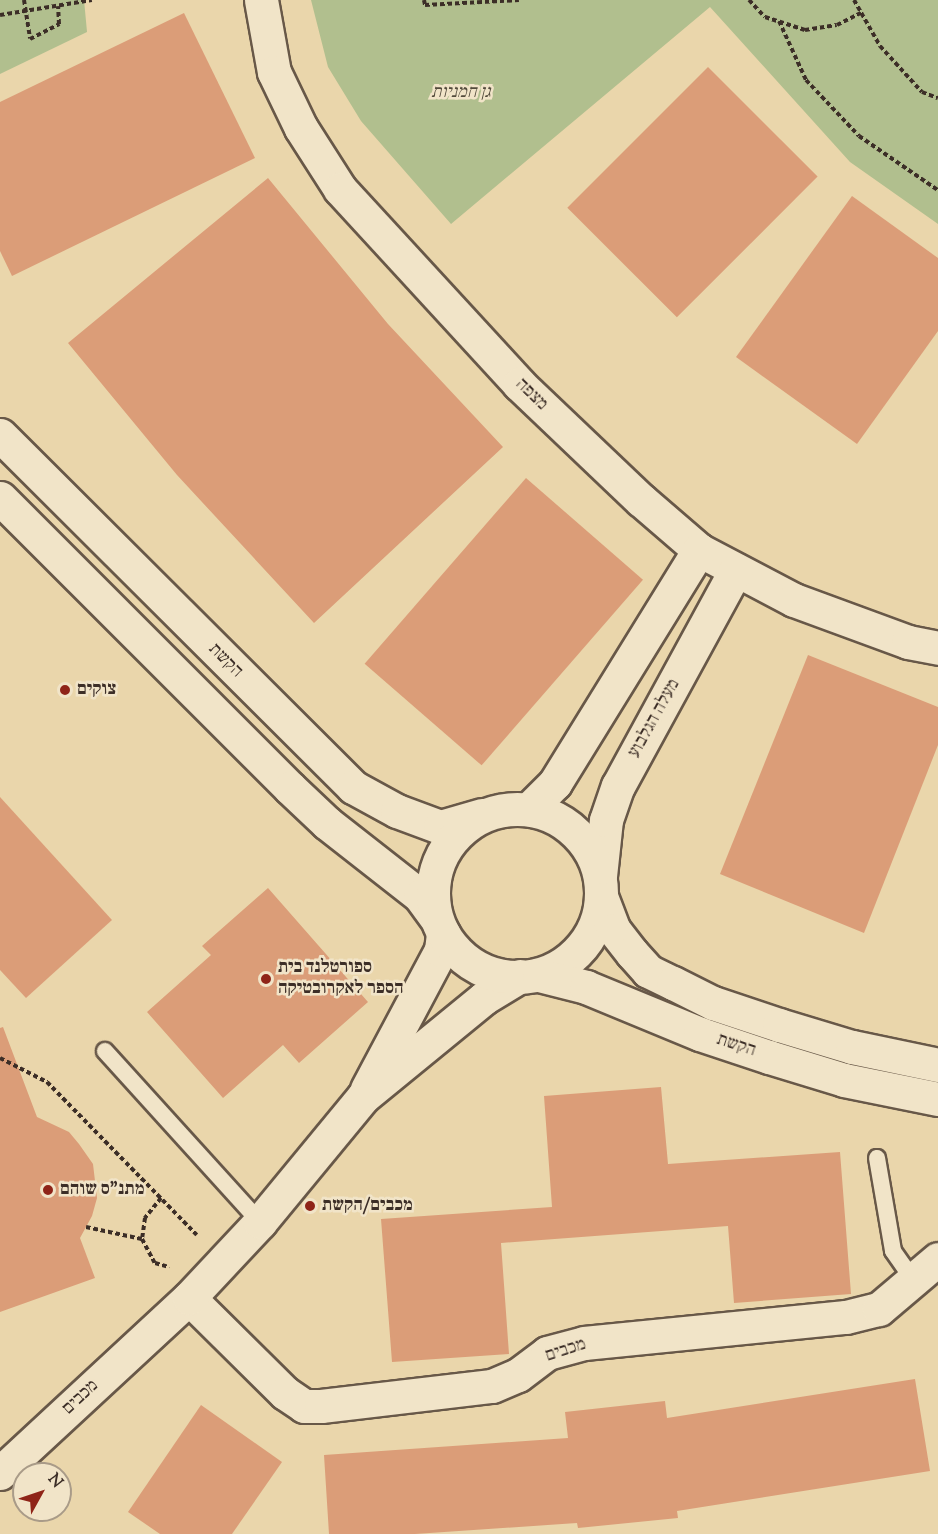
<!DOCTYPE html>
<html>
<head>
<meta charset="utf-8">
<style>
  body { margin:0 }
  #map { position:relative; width:938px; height:1534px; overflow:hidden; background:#ead6ab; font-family:"Sorts Mill Goudy","Frank Ruhl Libre",serif }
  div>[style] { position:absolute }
  .green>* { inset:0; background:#b1bf8e }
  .building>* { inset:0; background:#db9d78; transform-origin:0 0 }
  .path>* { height:4px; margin-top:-2px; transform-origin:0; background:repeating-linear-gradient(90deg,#3c2e27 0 4.5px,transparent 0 7.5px) }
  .roads { filter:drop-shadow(2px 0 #685848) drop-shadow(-2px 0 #685848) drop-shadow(0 2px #685848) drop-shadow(0 -2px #685848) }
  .service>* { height:16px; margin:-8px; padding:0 8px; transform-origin:8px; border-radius:8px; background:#f1e4c8 }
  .minor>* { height:33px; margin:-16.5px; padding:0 16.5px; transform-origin:16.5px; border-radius:16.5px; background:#f1e4c8 }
  .tertiary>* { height:33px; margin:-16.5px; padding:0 16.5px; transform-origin:16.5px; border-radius:16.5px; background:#f1e4c8 }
  .tertiary>.ring { margin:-16.5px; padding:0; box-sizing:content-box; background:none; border:33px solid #f1e4c8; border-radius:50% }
  .dots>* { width:16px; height:16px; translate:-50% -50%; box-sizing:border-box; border:3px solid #f1e4c8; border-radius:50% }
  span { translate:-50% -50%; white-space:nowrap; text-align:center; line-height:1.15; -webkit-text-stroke:5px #f1e4c8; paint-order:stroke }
  .park-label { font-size:18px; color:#534b3c; font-style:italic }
  .street-label { font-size:18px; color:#3c2e27 }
  .poi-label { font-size:18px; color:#3c2e27; font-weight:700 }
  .left { translate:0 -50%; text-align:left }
  .north { position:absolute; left:12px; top:1462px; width:60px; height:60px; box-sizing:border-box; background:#f1e4c8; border:2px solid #a99b88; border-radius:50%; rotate:50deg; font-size:16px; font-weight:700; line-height:24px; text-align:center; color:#3c2e27 }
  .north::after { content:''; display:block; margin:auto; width:21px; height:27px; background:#8f2418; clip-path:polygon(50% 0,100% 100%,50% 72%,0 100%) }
</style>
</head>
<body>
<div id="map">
  <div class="green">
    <div style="clip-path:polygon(0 0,84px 0,87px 32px,0 74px)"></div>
    <div style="clip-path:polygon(311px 0,938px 0,938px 224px,850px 162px,710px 7px,451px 224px,361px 121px,328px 67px)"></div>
  </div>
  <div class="building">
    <div style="clip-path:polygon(184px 13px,255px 158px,12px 276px,0 251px,0 102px)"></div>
    <div style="left:708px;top:67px;width:155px;height:199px;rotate:45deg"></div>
    <div style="clip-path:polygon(268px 178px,388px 324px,503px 447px,314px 623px,177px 475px,68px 343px)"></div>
    <div style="clip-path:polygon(852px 196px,938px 258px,938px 331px,857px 444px,736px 357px)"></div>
    <div style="left:526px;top:478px;width:155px;height:246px;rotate:41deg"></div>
    <div style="clip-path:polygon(808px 655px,938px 707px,938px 745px,864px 933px,720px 874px)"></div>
    <div style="clip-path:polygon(0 797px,112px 920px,26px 998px,0 970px)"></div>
    <div style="clip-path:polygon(268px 888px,368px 1002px,299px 1063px,283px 1045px,223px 1098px,147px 1012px,211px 955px,202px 946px)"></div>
    <div style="clip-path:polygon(3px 1027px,37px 1117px,69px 1132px,79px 1144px,93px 1164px,97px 1198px,92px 1216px,80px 1238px,95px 1278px,0 1312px,0 1028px)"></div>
    <div style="clip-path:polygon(661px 1087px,668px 1164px,840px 1152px,851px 1294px,734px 1303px,728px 1226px,501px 1243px,509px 1354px,392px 1362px,381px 1219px,552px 1207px,544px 1096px)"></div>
    <div style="clip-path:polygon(915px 1379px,930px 1471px,677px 1511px,678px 1518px,578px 1528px,577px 1523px,415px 1534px,329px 1534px,324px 1455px,568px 1438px,565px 1412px,665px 1401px,667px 1418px)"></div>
    <div style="clip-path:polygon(201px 1405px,282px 1462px,232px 1534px,160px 1534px,128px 1512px)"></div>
  </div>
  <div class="path">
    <div style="left:24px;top:0;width:39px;rotate:81deg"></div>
    <div style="left:30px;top:39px;width:33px;rotate:-27deg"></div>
    <div style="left:59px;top:24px;width:18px;rotate:-93deg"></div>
    <div style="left:424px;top:0;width:5px;rotate:79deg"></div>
    <div style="left:425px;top:5px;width:94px;rotate:-3deg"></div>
    <div style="left:749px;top:0;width:23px;rotate:47deg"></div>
    <div style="left:765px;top:17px;width:42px;rotate:18deg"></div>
    <div style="left:805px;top:30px;width:32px;rotate:-9deg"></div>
    <div style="left:837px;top:25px;width:27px;rotate:-27deg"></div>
    <div style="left:854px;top:0;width:53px;rotate:60.5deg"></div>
    <div style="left:880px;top:46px;width:62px;rotate:47.6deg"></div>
    <div style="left:922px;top:92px;width:17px;rotate:21deg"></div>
    <div style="left:0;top:15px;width:93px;rotate:-9.3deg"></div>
    <div style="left:779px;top:21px;width:65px;rotate:65.4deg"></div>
    <div style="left:806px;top:80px;width:77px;rotate:46.6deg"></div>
    <div style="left:859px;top:136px;width:96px;rotate:34.4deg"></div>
    <div style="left:0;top:1058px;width:53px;rotate:27.1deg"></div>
    <div style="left:47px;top:1082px;width:214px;rotate:45.6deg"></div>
    <div style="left:161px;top:1198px;width:26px;rotate:129deg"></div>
    <div style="left:145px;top:1218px;width:21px;rotate:98deg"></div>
    <div style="left:142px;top:1239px;width:27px;rotate:62deg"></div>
    <div style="left:155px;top:1263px;width:15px;rotate:16deg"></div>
    <div style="left:86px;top:1227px;width:57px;rotate:12.1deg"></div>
  </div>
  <div class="roads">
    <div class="service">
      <div style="left:105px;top:1051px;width:231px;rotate:47.8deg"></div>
      <div style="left:877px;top:1158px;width:94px;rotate:80.2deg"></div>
      <div style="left:893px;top:1251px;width:35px;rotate:55deg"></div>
    </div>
    <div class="minor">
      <div style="left:261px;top:0;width:73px;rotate:79.8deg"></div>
      <div style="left:274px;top:72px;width:62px;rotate:64.3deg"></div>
      <div style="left:301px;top:128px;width:72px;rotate:57.4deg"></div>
      <div style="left:340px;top:189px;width:265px;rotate:47.4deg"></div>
      <div style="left:519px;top:384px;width:168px;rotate:43.6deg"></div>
      <div style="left:641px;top:500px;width:77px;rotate:40.8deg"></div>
      <div style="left:699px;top:550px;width:107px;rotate:27.8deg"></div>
      <div style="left:794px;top:600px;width:121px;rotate:20.2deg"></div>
      <div style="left:908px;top:642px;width:31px;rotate:11deg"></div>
      <div style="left:529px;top:809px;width:37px;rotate:-45deg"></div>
      <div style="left:555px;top:783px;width:274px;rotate:-58.3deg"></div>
      <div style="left:600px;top:876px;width:56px;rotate:-83.9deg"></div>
      <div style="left:606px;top:820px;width:36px;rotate:-71deg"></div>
      <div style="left:618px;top:786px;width:246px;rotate:-61.4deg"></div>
      <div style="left:367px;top:1089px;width:157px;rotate:-62deg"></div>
      <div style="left:441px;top:950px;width:17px;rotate:-83deg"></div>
      <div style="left:189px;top:1298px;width:135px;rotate:44.7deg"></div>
      <div style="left:285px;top:1393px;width:23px;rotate:34deg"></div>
      <div style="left:304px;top:1406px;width:17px"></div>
      <div style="left:321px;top:1406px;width:172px;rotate:-6.7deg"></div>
      <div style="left:492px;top:1386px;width:28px;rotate:-23deg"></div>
      <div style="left:518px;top:1375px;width:36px;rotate:-37deg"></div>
      <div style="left:547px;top:1353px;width:38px;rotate:-15deg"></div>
      <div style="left:584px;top:1343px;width:263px;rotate:-5.7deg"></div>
      <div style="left:846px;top:1317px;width:34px;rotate:-14deg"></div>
      <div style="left:879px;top:1309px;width:77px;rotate:-40.3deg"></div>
      <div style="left:0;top:1473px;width:258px;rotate:-42.8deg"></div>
      <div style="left:189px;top:1298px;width:104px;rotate:-46.9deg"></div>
      <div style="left:260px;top:1222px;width:162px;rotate:-50.5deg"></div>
      <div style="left:363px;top:1097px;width:156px;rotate:-39.3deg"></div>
      <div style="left:484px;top:998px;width:42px;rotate:-31.4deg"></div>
    </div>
    <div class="tertiary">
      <div style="left:0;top:435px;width:499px;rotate:44.9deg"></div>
      <div style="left:353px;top:787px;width:50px;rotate:28.6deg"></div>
      <div style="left:397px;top:811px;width:46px;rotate:20.4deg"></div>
      <div style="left:440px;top:827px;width:44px;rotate:-15.9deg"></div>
      <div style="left:0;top:498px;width:410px;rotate:45deg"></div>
      <div style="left:290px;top:788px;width:51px;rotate:43.4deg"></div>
      <div style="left:327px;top:823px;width:118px;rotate:38.1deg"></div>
      <div style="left:420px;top:896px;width:27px;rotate:54deg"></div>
      <div class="ring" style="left:433px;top:809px;width:135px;height:135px"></div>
      <div style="left:602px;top:899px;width:33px;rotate:69deg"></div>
      <div style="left:614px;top:930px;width:29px;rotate:52deg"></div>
      <div style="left:632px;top:953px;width:24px;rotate:48deg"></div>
      <div style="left:648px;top:971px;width:28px;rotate:26deg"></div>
      <div style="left:673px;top:983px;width:45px;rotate:26.6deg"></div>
      <div style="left:713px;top:1003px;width:70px;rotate:18.4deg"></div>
      <div style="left:779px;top:1025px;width:76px;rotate:16.8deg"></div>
      <div style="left:852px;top:1047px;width:88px;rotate:11.8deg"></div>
      <div style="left:539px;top:975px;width:49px;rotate:14.3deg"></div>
      <div style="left:586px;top:987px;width:123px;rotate:22.4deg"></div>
      <div style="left:700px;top:1034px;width:73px;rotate:18.4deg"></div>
      <div style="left:769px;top:1057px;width:78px;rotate:17deg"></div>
      <div style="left:844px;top:1080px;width:96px;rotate:11.4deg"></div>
    </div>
  </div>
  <div class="dots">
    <div style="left:65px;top:690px;background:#8f2418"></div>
    <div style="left:266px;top:979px;background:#8f2418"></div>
    <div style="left:48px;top:1190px;background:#8f2418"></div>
    <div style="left:310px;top:1206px;background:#8f2418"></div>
  </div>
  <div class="park-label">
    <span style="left:461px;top:93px">גן חמניות</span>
  </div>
  <div class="street-label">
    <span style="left:531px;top:395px;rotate:44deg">מצפה</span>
    <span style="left:225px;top:661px;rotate:45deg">הקשת</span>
    <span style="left:655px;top:719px;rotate:-61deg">מעלה הגלבוע</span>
    <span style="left:736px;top:1046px;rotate:18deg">הקשת</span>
    <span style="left:566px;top:1351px;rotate:-18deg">מכבים</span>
    <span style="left:81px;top:1398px;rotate:-43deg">מכבים</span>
  </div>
  <div class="poi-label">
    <span class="left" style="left:77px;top:690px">צוקים</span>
    <span class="left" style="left:278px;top:979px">ספורטלנד בית<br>הספר לאקרובטיקה</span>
    <span class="left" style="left:60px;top:1190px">מתנ"ס שוהם</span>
    <span class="left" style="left:322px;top:1206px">מכבים/הקשת</span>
  </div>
  <div class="north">N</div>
</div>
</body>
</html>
